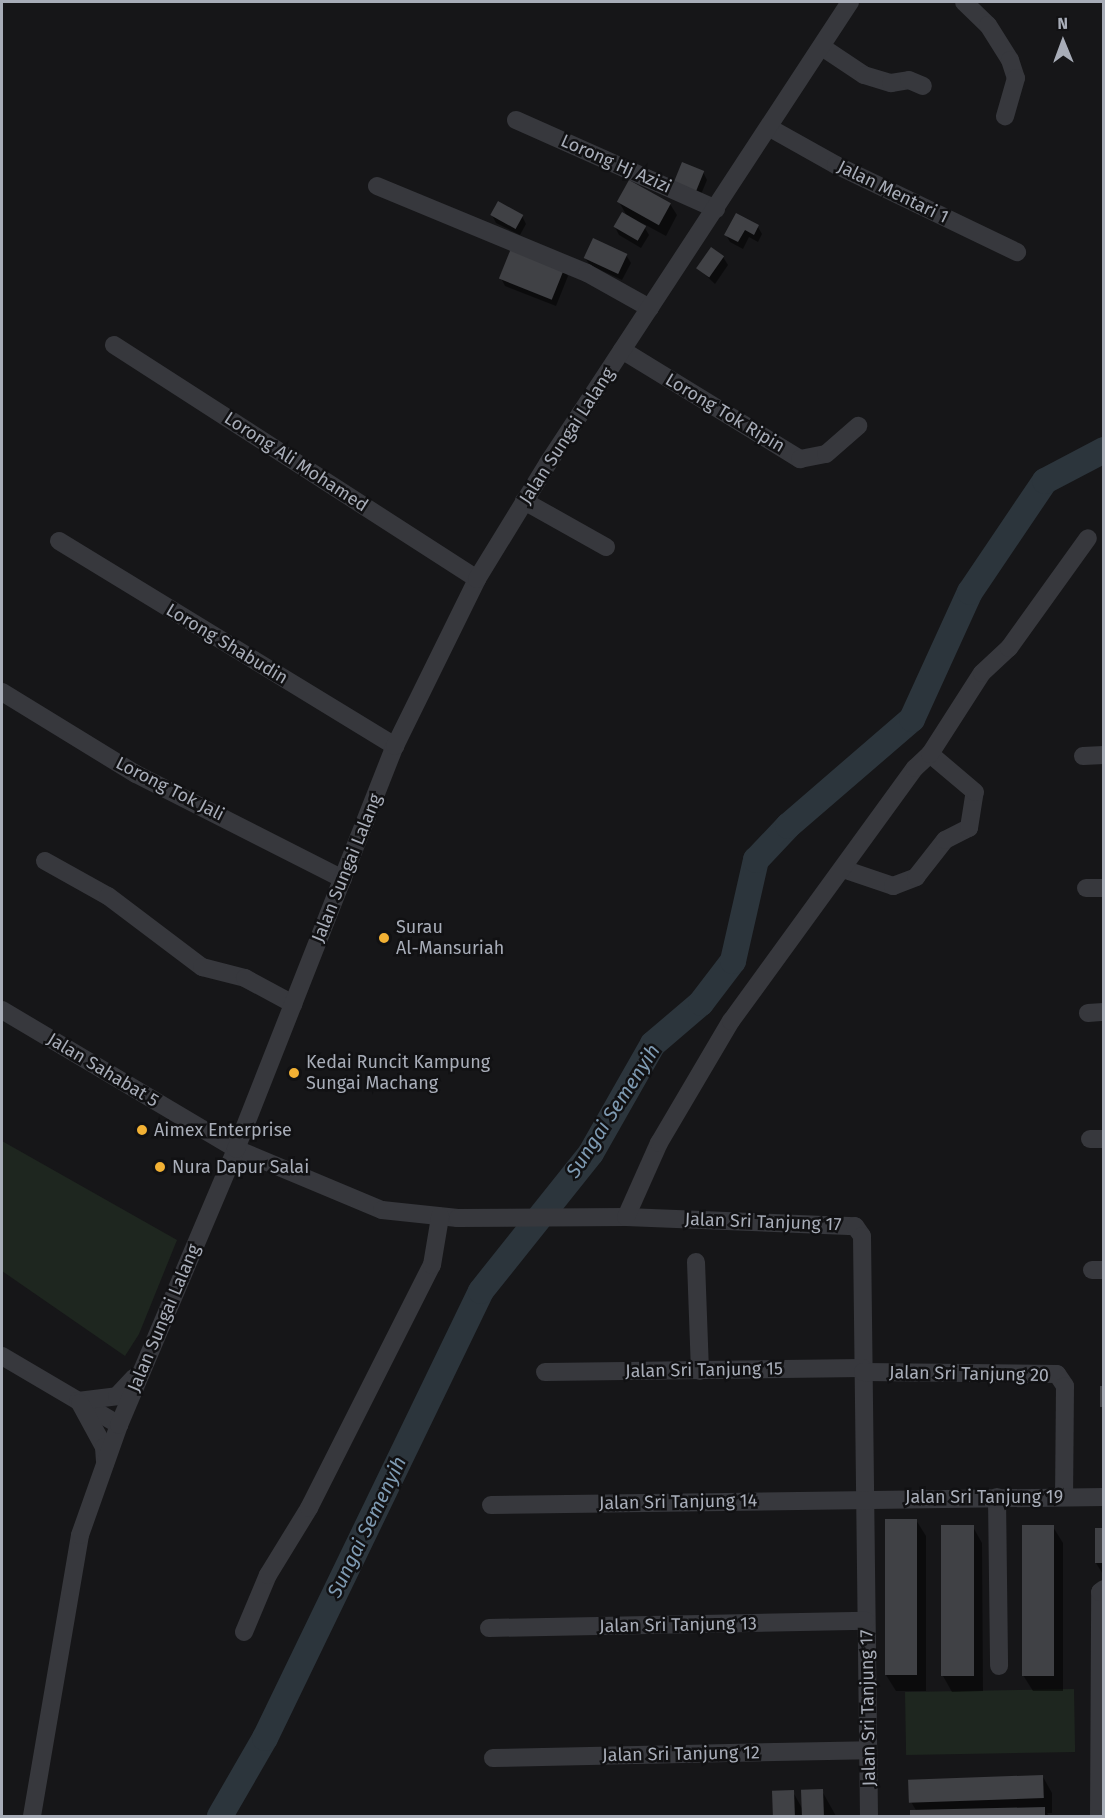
<!DOCTYPE html>
<html>
<head>
<meta charset="utf-8">
<style>
  body { margin:0 }
  #map { position:relative; width:1105px; height:1818px; overflow:hidden; background:#161618; font-family:"Fira Sans",sans-serif }
  div>[style] { position:absolute }
  .green>* { inset:0; background:#1e261f; transform-origin:0 0 }
  .shadow>* { inset:0; background:#0007 }
  .river>* { height:26px; margin:-13px; padding:0 13px; transform-origin:13px; border-radius:13px; background:#2c353c }
  .building>* { inset:0; background:#404145; transform-origin:0 0 }
  .minor>* { height:18px; margin:-9px; padding:0 9px; transform-origin:9px; border-radius:9px; background:#37383d }
  .dots>* { width:16px; height:16px; translate:-50% -50%; box-sizing:border-box; border:3px solid #111113; border-radius:50% }
  span { translate:-50% -50%; white-space:nowrap; text-align:center; line-height:1.15; -webkit-text-stroke:5px #111113; paint-order:stroke }
  .street-label { font-size:18px; color:#a8adb8 }
  .poi-label { font-size:18px; color:#a8adb8 }
  .left { translate:0 -50%; text-align:left }
  .water-label { font-size:20px; color:#7f9bb3; font-style:italic }
  .frame { position:absolute; inset:0; border:3px solid #a8adb8; pointer-events:none }
  .north { position:absolute; left:1033px; top:12px; width:60px; height:60px; -webkit-text-stroke:4px #111113; paint-order:stroke; rotate:359deg; font-size:16px; font-weight:700; line-height:24px; text-align:center; color:#a8adb8 }
  .north::after { content:''; display:block; margin:auto; width:21px; height:27px; background:#a8adb8; clip-path:polygon(50% 0,100% 100%,50% 72%,0 100%) }
</style>
</head>
<body>
<div id="map">
  <div class="green">
    <div style="clip-path:polygon(2px 1141px,177px 1240px,139px 1334px,125px 1356px,2px 1271px)"></div>
    <div style="left:1074px;top:1689px;width:63px;height:169px;rotate:89deg"></div>
  </div>
  <div class="shadow">
    <div style="clip-path:polygon(683px 164px,703px 172px,707px 180px,699px 199px)"></div>
    <div style="clip-path:polygon(619px 202px,670px 204px,677px 215px,666px 236px,642px 223px,649px 235px,641px 248px,619px 235px,615px 227px,627px 216px)"></div>
    <div style="clip-path:polygon(492px 215px,522px 216px,526px 224px,520px 235px,496px 223px)"></div>
    <div style="clip-path:polygon(758px 227px,762px 234px,758px 242px,749px 237px,743px 249px,730px 242px,726px 235px)"></div>
    <div style="clip-path:polygon(626px 255px,631px 263px,622px 280px,590px 265px,585px 258px)"></div>
    <div style="clip-path:polygon(723px 257px,728px 265px,715px 284px,699px 269px)"></div>
    <div style="clip-path:polygon(564px 269px,568px 276px,556px 306px,505px 286px,501px 278px)"></div>
    <div style="clip-path:polygon(916px 1520px,926px 1536px,926px 1691px,896px 1691px,886px 1675px)"></div>
    <div style="clip-path:polygon(973px 1527px,982px 1543px,983px 1691px,952px 1692px,943px 1676px)"></div>
    <div style="clip-path:polygon(1053px 1527px,1063px 1543px,1063px 1691px,1033px 1691px,1023px 1675px)"></div>
    <div style="clip-path:polygon(1104px 1529px,1104px 1576px,1096px 1563px)"></div>
    <div style="clip-path:polygon(1043px 1777px,1052px 1793px,1052px 1813px,1047px 1813px,1049px 1816px,911px 1816px,911px 1812px,917px 1812px,910px 1800px)"></div>
    <div style="clip-path:polygon(822px 1791px,836px 1816px,775px 1816px,774px 1792px,793px 1792px,803px 1810px)"></div>
  </div>
  <div class="river">
    <div style="left:220px;top:1816px;width:90px;rotate:-60deg"></div>
    <div style="left:265px;top:1738px;width:496px;rotate:-64.2deg"></div>
    <div style="left:481px;top:1291px;width:176px;rotate:-51.4deg"></div>
    <div style="left:591px;top:1153px;width:125px;rotate:-60.4deg"></div>
    <div style="left:653px;top:1044px;width:63px;rotate:-40.5deg"></div>
    <div style="left:701px;top:1003px;width:53px;rotate:-52.7deg"></div>
    <div style="left:733px;top:961px;width:104px;rotate:-77.2deg"></div>
    <div style="left:756px;top:860px;width:47px;rotate:-46.7deg"></div>
    <div style="left:788px;top:826px;width:164px;rotate:-40.8deg"></div>
    <div style="left:912px;top:719px;width:140px;rotate:-65.5deg"></div>
    <div style="left:970px;top:592px;width:134px;rotate:-56deg"></div>
    <div style="left:1045px;top:481px;width:67px;rotate:-27.7deg"></div>
  </div>
  <div class="building">
    <div style="left:682px;top:162px;width:24px;height:23px;rotate:22deg"></div>
    <div style="left:629px;top:180px;width:48px;height:25px;rotate:29deg"></div>
    <div style="left:498px;top:201px;width:29px;height:16px;rotate:29deg"></div>
    <div style="left:622px;top:212px;width:28px;height:17px;rotate:30deg"></div>
    <div style="clip-path:polygon(736px 213px,759px 225px,754px 235px,745px 230px,738px 242px,724px 235px)"></div>
    <div style="left:593px;top:238px;width:38px;height:22px;rotate:25deg"></div>
    <div style="left:512px;top:246px;width:57px;height:35px;rotate:22deg"></div>
    <div style="left:711px;top:247px;width:16px;height:26px;rotate:35deg"></div>
    <div style="left:1100px;top:1386px;width:4px;height:21px"></div>
    <div style="left:885px;top:1519px;width:32px;height:156px"></div>
    <div style="left:941px;top:1525px;width:33px;height:151px"></div>
    <div style="left:1054px;top:1525px;width:151px;height:32px;rotate:90deg"></div>
    <div style="left:1095px;top:1528px;width:9px;height:35px"></div>
    <div style="left:1043px;top:1775px;width:23px;height:135px;rotate:88deg"></div>
    <div style="left:823px;top:1789px;width:27px;height:22px;rotate:88deg"></div>
    <div style="left:794px;top:1790px;width:26px;height:22px;rotate:88deg"></div>
    <div style="clip-path:polygon(1045px 1807px,1045px 1816px,910px 1816px,910px 1810px)"></div>
  </div>
  <div class="minor">
    <div style="left:964px;top:2px;width:33px;rotate:44deg"></div>
    <div style="left:988px;top:25px;width:41px;rotate:57.8deg"></div>
    <div style="left:1010px;top:60px;width:19px;rotate:72deg"></div>
    <div style="left:1016px;top:78px;width:40px;rotate:106deg"></div>
    <div style="left:822px;top:47px;width:50px;rotate:33.7deg"></div>
    <div style="left:864px;top:75px;width:28px;rotate:17deg"></div>
    <div style="left:891px;top:83px;width:18px;rotate:-9deg"></div>
    <div style="left:909px;top:80px;width:15px;rotate:23deg"></div>
    <div style="left:516px;top:120px;width:219px;rotate:24deg"></div>
    <div style="left:770px;top:128px;width:76px;rotate:29.3deg"></div>
    <div style="left:836px;top:165px;width:201px;rotate:25.7deg"></div>
    <div style="left:377px;top:186px;width:227px;rotate:22.5deg"></div>
    <div style="left:587px;top:273px;width:72px;rotate:29.1deg"></div>
    <div style="left:114px;top:345px;width:432px;rotate:32.8deg"></div>
    <div style="left:622px;top:350px;width:209px;rotate:31.5deg"></div>
    <div style="left:800px;top:459px;width:26px;rotate:-11deg"></div>
    <div style="left:826px;top:454px;width:43px;rotate:-41.2deg"></div>
    <div style="left:524px;top:501px;width:94px;rotate:29.3deg"></div>
    <div style="left:59px;top:541px;width:394px;rotate:31.4deg"></div>
    <div style="left:2px;top:692px;width:157px;rotate:31.5deg"></div>
    <div style="left:136px;top:774px;width:232px;rotate:26.9deg"></div>
    <div style="left:1083px;top:756px;width:21px;rotate:-3deg"></div>
    <div style="left:45px;top:861px;width:72px;rotate:29.1deg"></div>
    <div style="left:108px;top:896px;width:118px;rotate:37.1deg"></div>
    <div style="left:202px;top:967px;width:44px;rotate:14.3deg"></div>
    <div style="left:245px;top:978px;width:55px;rotate:28.4deg"></div>
    <div style="left:843px;top:869px;width:53px;rotate:18.8deg"></div>
    <div style="left:893px;top:886px;width:25px;rotate:-21deg"></div>
    <div style="left:916px;top:877px;width:47px;rotate:-51.9deg"></div>
    <div style="left:945px;top:840px;width:27px;rotate:-27deg"></div>
    <div style="left:969px;top:828px;width:36px;rotate:-81deg"></div>
    <div style="left:975px;top:792px;width:59px;rotate:-139.8deg"></div>
    <div style="left:1086px;top:888px;width:18px"></div>
    <div style="left:2px;top:1010px;width:272px;rotate:30.7deg"></div>
    <div style="left:236px;top:1149px;width:158px;rotate:22.7deg"></div>
    <div style="left:382px;top:1210px;width:76px;rotate:6deg"></div>
    <div style="left:458px;top:1218px;width:168px;rotate:-0.3deg"></div>
    <div style="left:626px;top:1217px;width:229px;rotate:2.3deg"></div>
    <div style="left:855px;top:1226px;width:12px;rotate:55deg"></div>
    <div style="left:862px;top:1236px;width:580px;rotate:89.31deg"></div>
    <div style="left:1088px;top:1013px;width:16px;rotate:-4deg"></div>
    <div style="left:1090px;top:1139px;width:14px"></div>
    <div style="left:626px;top:1217px;width:81px;rotate:-66deg"></div>
    <div style="left:659px;top:1143px;width:142px;rotate:-59.5deg"></div>
    <div style="left:731px;top:1021px;width:313px;rotate:-54deg"></div>
    <div style="left:915px;top:768px;width:21px;rotate:-43deg"></div>
    <div style="left:930px;top:754px;width:96px;rotate:-57.3deg"></div>
    <div style="left:982px;top:673px;width:37px;rotate:-43deg"></div>
    <div style="left:1009px;top:648px;width:135px;rotate:-54.3deg"></div>
    <div style="left:696px;top:1262px;width:109px;rotate:87.9deg"></div>
    <div style="left:1092px;top:1270px;width:12px"></div>
    <div style="left:2px;top:1356px;width:136px;rotate:30.5deg"></div>
    <div style="left:545px;top:1372px;width:318px;rotate:-0.7deg"></div>
    <div style="left:863px;top:1372px;width:194px;rotate:0.6deg"></div>
    <div style="left:1057px;top:1374px;width:14px;rotate:56deg"></div>
    <div style="left:1065px;top:1386px;width:111px;rotate:90.5deg"></div>
    <div style="left:78px;top:1401px;width:39px;rotate:-7deg"></div>
    <div style="left:117px;top:1396px;width:25px;rotate:-47deg"></div>
    <div style="left:80px;top:1403px;width:50px;rotate:61.4deg"></div>
    <div style="left:104px;top:1447px;width:16px;rotate:86deg"></div>
    <div style="left:997px;top:1497px;width:169px;rotate:89.3deg"></div>
    <div style="left:491px;top:1505px;width:613px;rotate:-0.75deg"></div>
    <div style="left:489px;top:1628px;width:377px;rotate:-1.1deg"></div>
    <div style="left:244px;top:1632px;width:62px;rotate:-67.2deg"></div>
    <div style="left:268px;top:1575px;width:79px;rotate:-58.5deg"></div>
    <div style="left:309px;top:1508px;width:272px;rotate:-63.2deg"></div>
    <div style="left:432px;top:1265px;width:49px;rotate:-80.5deg"></div>
    <div style="left:493px;top:1758px;width:375px;rotate:-1.2deg"></div>
    <div style="left:32px;top:1816px;width:285px;rotate:-80.3deg"></div>
    <div style="left:80px;top:1535px;width:117px;rotate:-70.5deg"></div>
    <div style="left:119px;top:1425px;width:300px;rotate:-67deg"></div>
    <div style="left:236px;top:1149px;width:433px;rotate:-68.5deg"></div>
    <div style="left:395px;top:746px;width:186px;rotate:-63.8deg"></div>
    <div style="left:477px;top:579px;width:136px;rotate:-58.5deg"></div>
    <div style="left:548px;top:463px;width:551px;rotate:-56.77deg"></div>
    <div style="left:1099px;top:1816px;width:224px;rotate:-89.7deg"></div>
    <div style="left:1100px;top:1592px;width:5px;rotate:-37deg"></div>
  </div>
  <div class="dots">
    <div style="left:384px;top:938px;background:#f2b134"></div>
    <div style="left:294px;top:1073px;background:#f2b134"></div>
    <div style="left:142px;top:1130px;background:#f2b134"></div>
    <div style="left:160px;top:1167px;background:#f2b134"></div>
  </div>
  <div class="street-label">
    <span style="left:616px;top:164px;rotate:24deg">Lorong Hj Azizi</span>
    <span style="left:893px;top:192px;rotate:26deg">Jalan Mentari 1</span>
    <span style="left:725px;top:413px;rotate:31deg">Lorong Tok Ripin</span>
    <span style="left:567px;top:436px;rotate:-57deg">Jalan Sungai Lalang</span>
    <span style="left:296px;top:462px;rotate:33deg">Lorong Ali Mohamed</span>
    <span style="left:227px;top:644px;rotate:31deg">Lorong Shabudin</span>
    <span style="left:170px;top:789px;rotate:27deg">Lorong Tok Jali</span>
    <span style="left:347px;top:868px;rotate:-68deg">Jalan Sungai Lalang</span>
    <span style="left:103px;top:1070px;rotate:31deg">Jalan Sahabat 5</span>
    <span style="left:763px;top:1222px;rotate:2deg">Jalan Sri Tanjung 17</span>
    <span style="left:164px;top:1318px;rotate:-67deg">Jalan Sungai Lalang</span>
    <span style="left:704px;top:1370px;rotate:-1deg">Jalan Sri Tanjung 15</span>
    <span style="left:969px;top:1374px;rotate:1deg">Jalan Sri Tanjung 20</span>
    <span style="left:984px;top:1497px">Jalan Sri Tanjung 19</span>
    <span style="left:678px;top:1502px;rotate:-1deg">Jalan Sri Tanjung 14</span>
    <span style="left:678px;top:1625px;rotate:-1deg">Jalan Sri Tanjung 13</span>
    <span style="left:868px;top:1708px;rotate:-91deg">Jalan Sri Tanjung 17</span>
    <span style="left:681px;top:1754px;rotate:-1deg">Jalan Sri Tanjung 12</span>
  </div>
  <div class="poi-label">
    <span class="left" style="left:396px;top:938px">Surau<br>Al-Mansuriah</span>
    <span class="left" style="left:306px;top:1073px">Kedai Runcit Kampung<br>Sungai Machang</span>
    <span class="left" style="left:154px;top:1130px">Aimex Enterprise</span>
    <span class="left" style="left:172px;top:1167px">Nura Dapur Salai</span>
  </div>
  <div class="water-label">
    <span style="left:613px;top:1111px;rotate:-57deg">Sungai Semenyih</span>
    <span style="left:367px;top:1527px;rotate:-64deg">Sungai Semenyih</span>
  </div>
  <div class="frame"></div>
  <div class="north">N</div>
</div>
</body>
</html>
